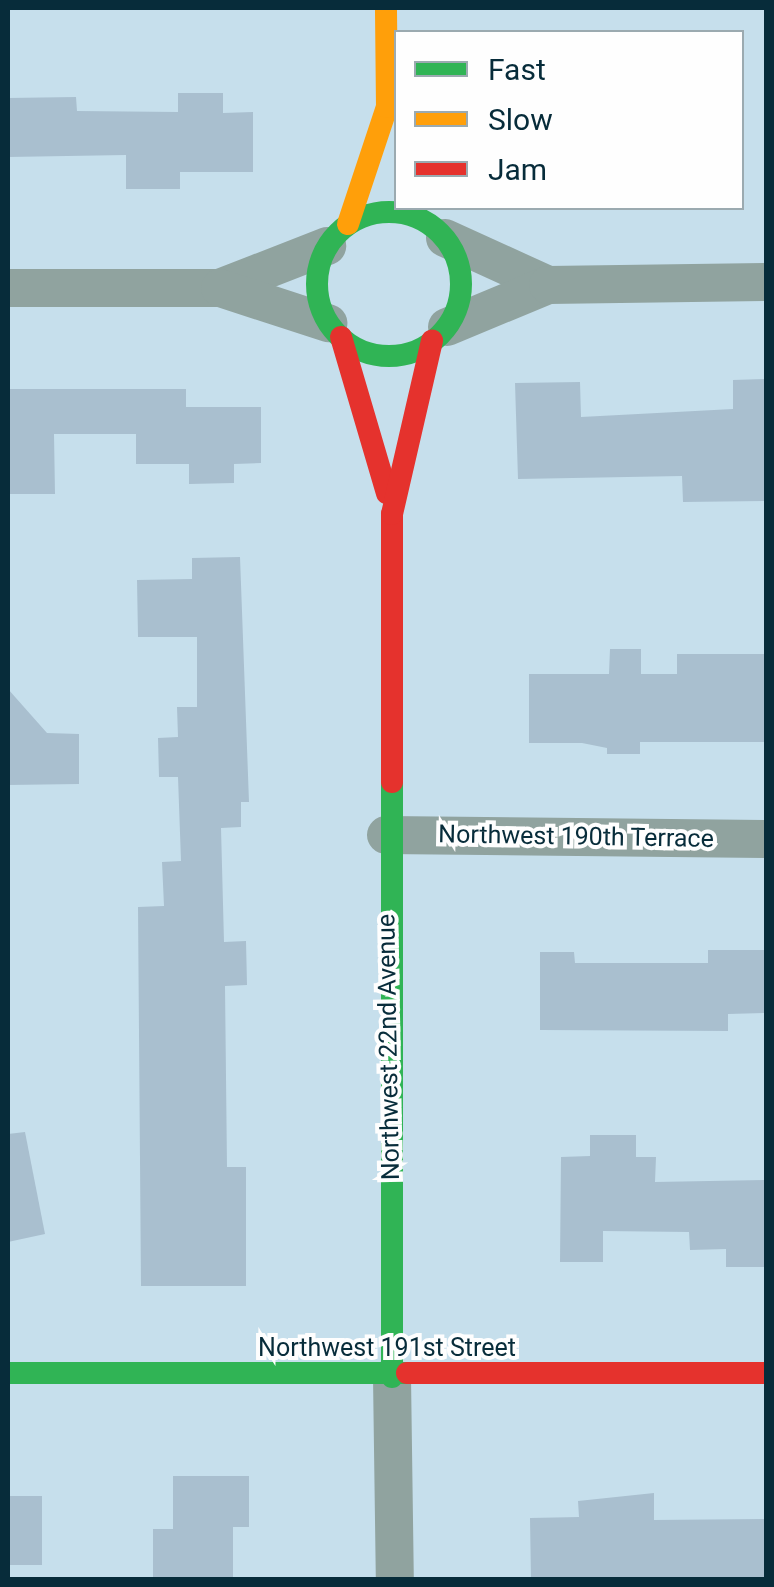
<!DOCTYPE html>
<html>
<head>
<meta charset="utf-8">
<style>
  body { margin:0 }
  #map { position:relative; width:774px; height:1587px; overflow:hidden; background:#c6dfec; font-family:Roboto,sans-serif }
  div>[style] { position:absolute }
  .building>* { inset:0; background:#a9bfcf; transform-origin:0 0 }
  .street>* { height:38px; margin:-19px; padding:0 19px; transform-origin:19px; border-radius:19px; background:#90a39f }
  .fast>* { height:22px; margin:-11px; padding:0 11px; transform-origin:11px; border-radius:11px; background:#30b455 }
  .fast>.ring { margin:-11px; padding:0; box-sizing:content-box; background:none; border:22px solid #30b455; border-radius:50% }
  .slow>* { height:22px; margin:-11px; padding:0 11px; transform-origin:11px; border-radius:11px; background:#ff9f0a }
  .jam>* { height:22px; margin:-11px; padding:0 11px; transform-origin:11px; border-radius:11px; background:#e5322d }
  span { translate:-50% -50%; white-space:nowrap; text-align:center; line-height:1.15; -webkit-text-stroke:8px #fefefe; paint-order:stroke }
  .street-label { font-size:25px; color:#072c3a }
  .frame { position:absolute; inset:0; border:10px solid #072c3a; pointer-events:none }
  .legend { position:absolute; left:394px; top:30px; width:350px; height:180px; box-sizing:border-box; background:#fefefe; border:2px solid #9baab0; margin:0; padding:12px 18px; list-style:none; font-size:30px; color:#072c3a }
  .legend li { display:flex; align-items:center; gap:20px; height:50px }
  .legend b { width:50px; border:2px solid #9baab0 }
</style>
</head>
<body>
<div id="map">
  <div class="building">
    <div style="clip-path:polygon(178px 93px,223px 93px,223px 113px,253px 112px,253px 172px,180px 172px,180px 189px,126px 189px,126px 155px,8px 157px,8px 98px,76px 97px,77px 111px,178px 112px)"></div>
    <div style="clip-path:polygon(766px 379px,766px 501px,683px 502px,682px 476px,518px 479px,515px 383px,580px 382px,581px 417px,733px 409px,733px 380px)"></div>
    <div style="clip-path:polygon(8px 389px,186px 389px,186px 407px,261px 407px,261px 463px,234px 464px,234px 483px,189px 484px,189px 464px,136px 464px,136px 434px,54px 434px,55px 494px,8px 494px)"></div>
    <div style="clip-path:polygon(240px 557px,249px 802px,241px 802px,241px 827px,221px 828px,224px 942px,246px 941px,247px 985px,225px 986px,227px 1167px,246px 1167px,246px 1286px,141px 1286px,138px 907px,164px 906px,162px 862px,181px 861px,178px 777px,159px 777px,158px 738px,178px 737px,177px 707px,197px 707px,197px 637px,138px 637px,137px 580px,192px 579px,192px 558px)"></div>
    <div style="clip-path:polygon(610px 649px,641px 649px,641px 674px,677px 674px,677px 654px,766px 654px,766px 742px,640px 742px,640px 754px,607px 754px,607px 748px,582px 743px,529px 743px,529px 674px,609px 674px)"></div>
    <div style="clip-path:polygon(8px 689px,47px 733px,79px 734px,79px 784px,8px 785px)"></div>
    <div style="clip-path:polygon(708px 950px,766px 950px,766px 1013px,728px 1014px,728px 1031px,540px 1030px,540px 952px,574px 952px,575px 963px,708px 963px)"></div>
    <div style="clip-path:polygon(25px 1132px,45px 1234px,8px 1242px,8px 1134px)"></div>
    <div style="clip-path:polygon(590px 1135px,636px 1135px,636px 1157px,656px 1157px,655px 1182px,766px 1180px,766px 1267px,726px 1267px,726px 1249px,690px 1250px,689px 1232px,603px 1231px,603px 1262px,560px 1262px,561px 1157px,590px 1156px)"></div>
    <div style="clip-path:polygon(173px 1476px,249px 1476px,249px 1527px,233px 1527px,233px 1580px,153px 1580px,153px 1529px,173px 1529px)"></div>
    <div style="clip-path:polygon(654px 1493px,654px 1520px,766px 1519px,766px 1580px,531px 1580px,530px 1518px,579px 1517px,578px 1501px)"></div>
    <div style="left:42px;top:1496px;width:69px;height:34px;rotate:90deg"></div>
  </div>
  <div class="street">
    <div style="left:445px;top:238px;width:113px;rotate:24.5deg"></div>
    <div style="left:222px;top:287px;width:113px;rotate:-21.3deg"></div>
    <div style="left:8px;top:288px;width:212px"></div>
    <div style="left:220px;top:288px;width:114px;rotate:18deg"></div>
    <div style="left:447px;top:327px;width:109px;rotate:-22.6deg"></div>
    <div style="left:548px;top:285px;width:218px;rotate:-0.8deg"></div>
    <div style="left:386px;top:835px;width:380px;rotate:0.6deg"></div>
    <div style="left:392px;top:1377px;width:203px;rotate:89.2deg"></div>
  </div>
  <div class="fast">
    <div class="ring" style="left:317px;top:212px;width:122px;height:122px"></div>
    <div style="left:392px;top:782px;width:595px;rotate:90deg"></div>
    <div style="left:8px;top:1373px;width:399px"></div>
  </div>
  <div class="slow">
    <div style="left:348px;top:224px;width:123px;rotate:-71.6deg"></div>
    <div style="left:387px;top:107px;width:99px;rotate:-90.6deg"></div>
  </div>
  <div class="jam">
    <div style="left:341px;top:337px;width:163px;rotate:73.6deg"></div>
    <div style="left:392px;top:782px;width:268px;rotate:-90deg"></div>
    <div style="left:392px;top:514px;width:178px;rotate:-77deg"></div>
    <div style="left:407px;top:1373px;width:359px"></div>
  </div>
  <div class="street-label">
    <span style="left:576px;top:837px;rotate:1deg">Northwest 190th Terrace</span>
    <span style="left:389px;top:1047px;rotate:-91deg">Northwest 22nd Avenue</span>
    <span style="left:387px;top:1348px">Northwest 191st Street</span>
  </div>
  <div class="frame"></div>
  <ul class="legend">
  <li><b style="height:12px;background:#30b455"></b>Fast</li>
  <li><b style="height:12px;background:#ff9f0a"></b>Slow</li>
  <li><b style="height:12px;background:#e5322d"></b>Jam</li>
  </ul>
</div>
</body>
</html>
